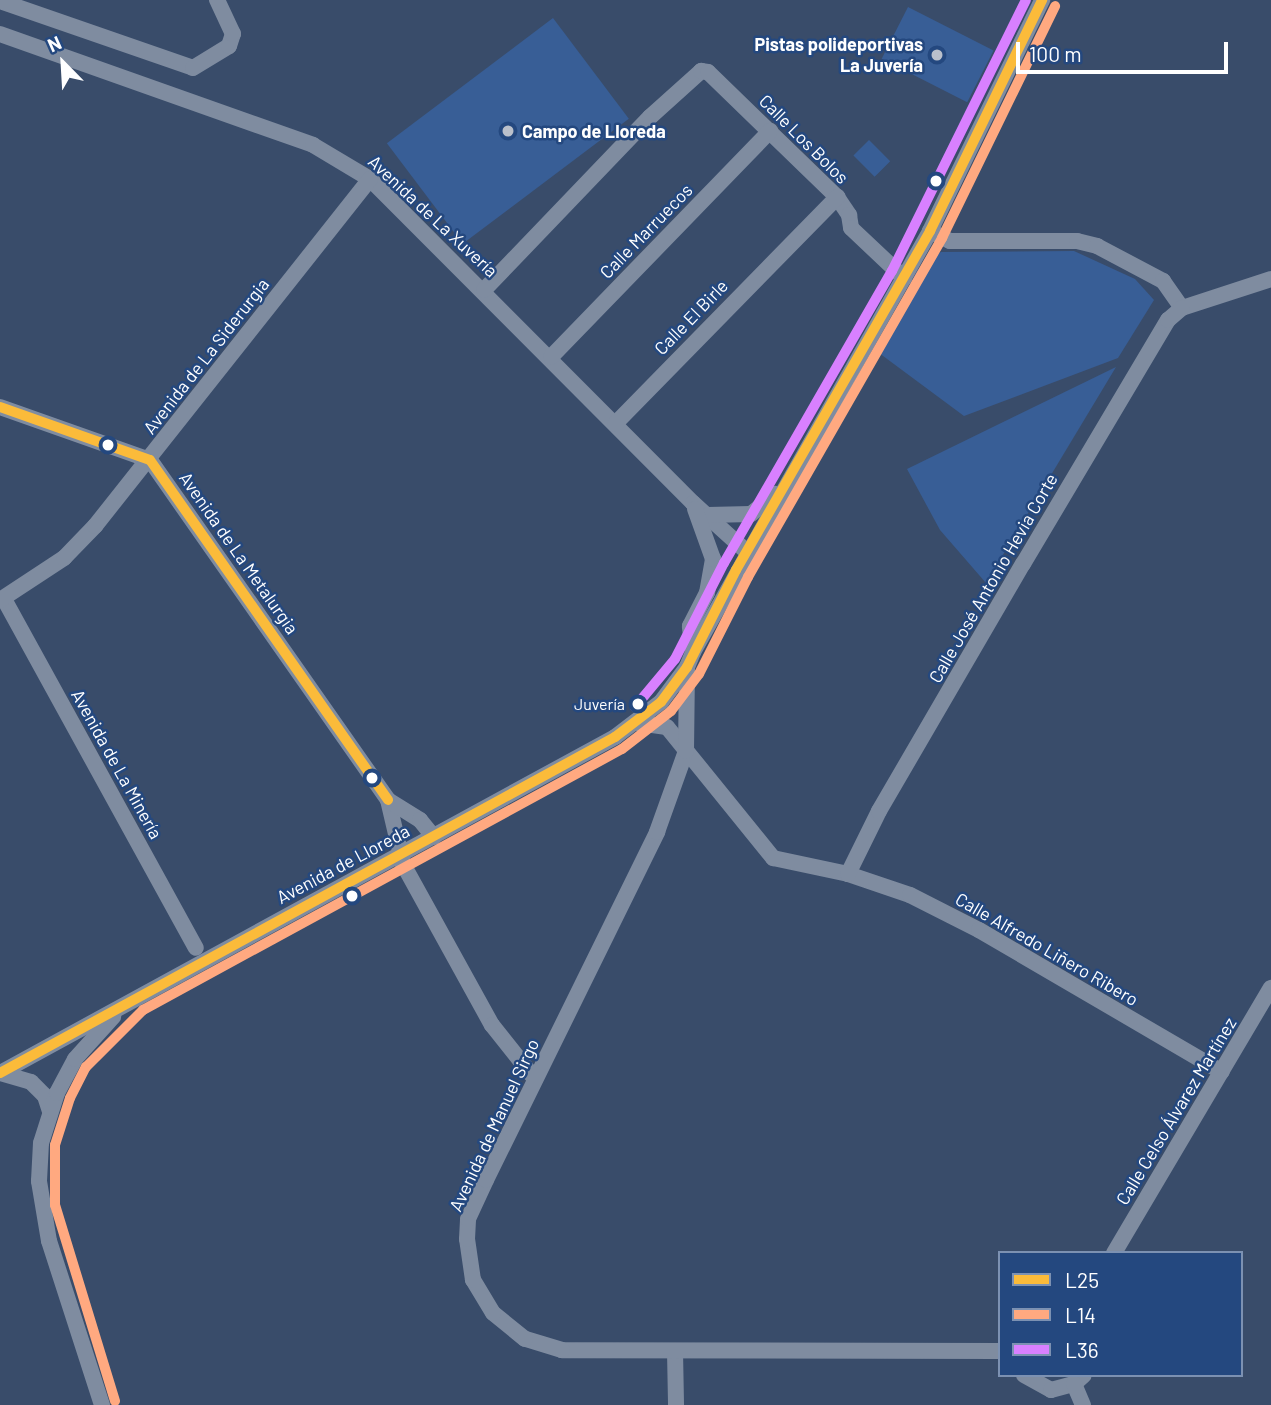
<!DOCTYPE html>
<html>
<head>
<meta charset="utf-8">
<style>
  body { margin:0 }
  #map { position:relative; width:1271px; height:1405px; overflow:hidden; background:#394c6a; font-family:Barlow,sans-serif }
  div>[style] { position:absolute }
  .green>* { inset:0; background:#385e96; transform-origin:0 0 }
  .minor>* { height:16px; margin:-8px; padding:0 8px; transform-origin:8px; border-radius:8px; background:#7f8ca0 }
  .bus-1>* { height:10px; margin:-5px; padding:0 5px; transform-origin:5px; border-radius:5px; background:#fbbb3a }
  .bus-2>* { height:10px; margin:-5px; padding:0 5px; transform-origin:5px; border-radius:5px; background:#ffa980 }
  .bus-3>* { height:10px; margin:-5px; padding:0 5px; transform-origin:5px; border-radius:5px; background:#d880ff }
  .dots>* { width:19px; height:19px; translate:-50% -50%; box-sizing:border-box; border:4px solid #24487f; border-radius:50% }
  span { translate:-50% -50%; white-space:nowrap; text-align:center; line-height:1.15; -webkit-text-stroke:5px #24487f; paint-order:stroke }
  .bus-label { font-size:16px; color:#fff }
  .right { translate:-100% -50%; text-align:right }
  .poi-label { font-size:18px; color:#fff; font-weight:700 }
  .left { translate:0 -50%; text-align:left }
  .street-label { font-size:18px; color:#fff }
  .legend { position:absolute; left:998px; top:1251px; width:245px; height:126px; box-sizing:border-box; background:#24487f; border:2px solid #7c91b2; margin:0; padding:9px 12px; list-style:none; font-size:21px; color:#fff }
  .legend li { display:flex; align-items:center; gap:14px; height:35px }
  .legend b { width:35px; border:2px solid #7c91b2 }
  .north { position:absolute; left:28px; top:28px; width:70px; height:70px; -webkit-text-stroke:5px #24487f; paint-order:stroke; rotate:336deg; font-size:19px; font-weight:700; line-height:28px; text-align:center; color:#fff }
  .north::after { content:''; display:block; margin:auto; width:24px; height:32px; background:#fff; clip-path:polygon(50% 0,100% 100%,50% 72%,0 100%) }
  .scale { position:absolute; left:1016px; top:42px; width:212px; height:32px; box-sizing:border-box; border:4px solid #fff; border-top:0; padding-left:9px; font-size:21px; line-height:24px; white-space:nowrap; color:#fff; -webkit-text-stroke:5px #24487f; paint-order:stroke }
</style>
</head>
<body>
<div id="map">
  <div class="green">
    <div style="left:908px;top:7px;width:96px;height:58px;rotate:27deg"></div>
    <div style="left:553px;top:18px;width:126px;height:208px;rotate:53deg"></div>
    <div style="left:869px;top:140px;width:30px;height:22px;rotate:45deg"></div>
    <div style="clip-path:polygon(1074px 251px,1135px 279px,1154px 300px,1118px 358px,964px 416px,875px 350px,918px 269px,941px 252px)"></div>
    <div style="clip-path:polygon(1116px 367px,986px 583px,940px 530px,907px 469px)"></div>
  </div>
  <div class="minor">
    <div style="left:0;top:1px;width:204px;rotate:19.1deg"></div>
    <div style="left:193px;top:68px;width:42px;rotate:-31.4deg"></div>
    <div style="left:229px;top:46px;width:13px;rotate:-72deg"></div>
    <div style="left:233px;top:34px;width:38px;rotate:-115deg"></div>
    <div style="left:0;top:34px;width:332px;rotate:19.5deg"></div>
    <div style="left:313px;top:145px;width:66px;rotate:30.8deg"></div>
    <div style="left:370px;top:179px;width:457px;rotate:45.1deg"></div>
    <div style="left:693px;top:503px;width:73px;rotate:42.2deg"></div>
    <div style="left:930px;top:231px;width:22px;rotate:27deg"></div>
    <div style="left:950px;top:241px;width:127px"></div>
    <div style="left:1077px;top:241px;width:21px;rotate:14deg"></div>
    <div style="left:1097px;top:246px;width:75px;rotate:27.9deg"></div>
    <div style="left:1163px;top:281px;width:33px;rotate:55deg"></div>
    <div style="left:1182px;top:308px;width:94px;rotate:-18deg"></div>
    <div style="left:484px;top:290px;width:240px;rotate:-46.2deg"></div>
    <div style="left:650px;top:117px;width:69px;rotate:-42deg"></div>
    <div style="left:701px;top:71px;width:7px;rotate:8deg"></div>
    <div style="left:708px;top:72px;width:180px;rotate:44.1deg"></div>
    <div style="left:837px;top:197px;width:22px;rotate:56deg"></div>
    <div style="left:849px;top:215px;width:13px;rotate:81deg"></div>
    <div style="left:851px;top:228px;width:73px;rotate:43.3deg"></div>
    <div style="left:551px;top:357px;width:315px;rotate:-45.9deg"></div>
    <div style="left:0;top:407px;width:159px;rotate:19.5deg"></div>
    <div style="left:150px;top:460px;width:415px;rotate:55deg"></div>
    <div style="left:388px;top:800px;width:66px;rotate:76.8deg"></div>
    <div style="left:403px;top:864px;width:184px;rotate:61.1deg"></div>
    <div style="left:492px;top:1025px;width:69px;rotate:51.5deg"></div>
    <div style="left:615px;top:424px;width:318px;rotate:-45.6deg"></div>
    <div style="left:708px;top:515px;width:43px;rotate:-1.3deg"></div>
    <div style="left:751px;top:514px;width:32px;rotate:-39deg"></div>
    <div style="left:4px;top:599px;width:398px;rotate:61.2deg"></div>
    <div style="left:0;top:600px;width:77px;rotate:-33.3deg"></div>
    <div style="left:64px;top:558px;width:45px;rotate:-45.9deg"></div>
    <div style="left:95px;top:526px;width:443px;rotate:-51.6deg"></div>
    <div style="left:693px;top:652px;width:26px;rotate:-97deg"></div>
    <div style="left:690px;top:626px;width:37px;rotate:-63deg"></div>
    <div style="left:707px;top:593px;width:35px;rotate:-80deg"></div>
    <div style="left:713px;top:559px;width:53px;rotate:-109.8deg"></div>
    <div style="left:638px;top:723px;width:29px;rotate:8deg"></div>
    <div style="left:667px;top:727px;width:169px;rotate:51deg"></div>
    <div style="left:773px;top:858px;width:77px;rotate:12deg"></div>
    <div style="left:848px;top:874px;width:65px;rotate:18.7deg"></div>
    <div style="left:910px;top:895px;width:77px;rotate:26.9deg"></div>
    <div style="left:979px;top:930px;width:281px;rotate:30.3deg"></div>
    <div style="left:388px;top:800px;width:38px;rotate:32deg"></div>
    <div style="left:420px;top:820px;width:22px;rotate:51deg"></div>
    <div style="left:848px;top:874px;width:70px;rotate:-63.8deg"></div>
    <div style="left:879px;top:811px;width:286px;rotate:-59.8deg"></div>
    <div style="left:1023px;top:564px;width:284px;rotate:-59.3deg"></div>
    <div style="left:1168px;top:320px;width:18px;rotate:-41deg"></div>
    <div style="left:0;top:1073px;width:701px;rotate:-28.65deg"></div>
    <div style="left:615px;top:737px;width:58px;rotate:-37.3deg"></div>
    <div style="left:661px;top:702px;width:44px;rotate:-53.4deg"></div>
    <div style="left:0;top:1073px;width:32px;rotate:16deg"></div>
    <div style="left:31px;top:1082px;width:20px;rotate:45deg"></div>
    <div style="left:45px;top:1096px;width:16px;rotate:72deg"></div>
    <div style="left:1114px;top:1253px;width:308px;rotate:-59.4deg"></div>
    <div style="left:675px;top:1351px;width:54px;rotate:88.9deg"></div>
    <div style="left:1000px;top:1351px;width:438px;rotate:-179.9deg"></div>
    <div style="left:562px;top:1350px;width:39px;rotate:-163deg"></div>
    <div style="left:525px;top:1339px;width:41px;rotate:-140.9deg"></div>
    <div style="left:493px;top:1313px;width:39px;rotate:-121deg"></div>
    <div style="left:473px;top:1280px;width:41px;rotate:-98.3deg"></div>
    <div style="left:467px;top:1239px;width:20px;rotate:-87deg"></div>
    <div style="left:468px;top:1219px;width:43px;rotate:-65.2deg"></div>
    <div style="left:486px;top:1180px;width:388px;rotate:-63.8deg"></div>
    <div style="left:657px;top:832px;width:86px;rotate:-70.3deg"></div>
    <div style="left:686px;top:751px;width:84px;rotate:-89.3deg"></div>
    <div style="left:687px;top:667px;width:16px;rotate:-68deg"></div>
    <div style="left:693px;top:652px;width:483px;rotate:-60.6deg"></div>
    <div style="left:930px;top:231px;width:257px;rotate:-64.1deg"></div>
    <div style="left:1024px;top:1375px;width:31px;rotate:29deg"></div>
    <div style="left:1051px;top:1390px;width:24px;rotate:-15deg"></div>
    <div style="left:1074px;top:1384px;width:13px;rotate:-42deg"></div>
    <div style="left:1074px;top:1384px;width:23px;rotate:67deg"></div>
    <div style="left:102px;top:1405px;width:172px;rotate:-107.9deg"></div>
    <div style="left:49px;top:1241px;width:61px;rotate:-99.5deg"></div>
    <div style="left:39px;top:1181px;width:38px;rotate:-87deg"></div>
    <div style="left:41px;top:1143px;width:52px;rotate:-72.3deg"></div>
    <div style="left:57px;top:1093px;width:38px;rotate:-62deg"></div>
    <div style="left:75px;top:1059px;width:57px;rotate:-47.9deg"></div>
  </div>
  <div class="bus-1">
    <div style="left:0;top:407px;width:159px;rotate:19.5deg"></div>
    <div style="left:150px;top:460px;width:415px;rotate:55deg"></div>
    <div style="left:0;top:1073px;width:701px;rotate:-28.65deg"></div>
    <div style="left:615px;top:737px;width:58px;rotate:-37.3deg"></div>
    <div style="left:661px;top:702px;width:44px;rotate:-53.4deg"></div>
    <div style="left:687px;top:667px;width:109px;rotate:-63.2deg"></div>
    <div style="left:736px;top:570px;width:391px;rotate:-60.2deg"></div>
    <div style="left:930px;top:231px;width:257px;rotate:-64.1deg"></div>
  </div>
  <div class="bus-2">
    <div style="left:115px;top:1401px;width:205px;rotate:-107deg"></div>
    <div style="left:55px;top:1205px;width:60px;rotate:-90deg"></div>
    <div style="left:55px;top:1145px;width:49px;rotate:-72.3deg"></div>
    <div style="left:70px;top:1098px;width:35px;rotate:-63deg"></div>
    <div style="left:86px;top:1067px;width:81px;rotate:-45deg"></div>
    <div style="left:143px;top:1010px;width:545px;rotate:-28.59deg"></div>
    <div style="left:622px;top:749px;width:62px;rotate:-37.8deg"></div>
    <div style="left:671px;top:711px;width:46px;rotate:-52.9deg"></div>
    <div style="left:699px;top:674px;width:109px;rotate:-63.2deg"></div>
    <div style="left:748px;top:577px;width:391px;rotate:-60.2deg"></div>
    <div style="left:942px;top:238px;width:258px;rotate:-64deg"></div>
  </div>
  <div class="bus-3">
    <div style="left:635px;top:707px;width:62px;rotate:-50.2deg"></div>
    <div style="left:675px;top:659px;width:108px;rotate:-63deg"></div>
    <div style="left:724px;top:563px;width:337px;rotate:-60.1deg"></div>
    <div style="left:892px;top:271px;width:302px;rotate:-63.7deg"></div>
  </div>
  <div class="dots">
    <div style="left:937px;top:55px;background:#bac0cb"></div>
    <div style="left:508px;top:131px;background:#bac0cb"></div>
    <div style="left:936px;top:181px;background:#fff"></div>
    <div style="left:108px;top:445px;background:#fff"></div>
    <div style="left:638px;top:704px;background:#fff"></div>
    <div style="left:372px;top:778px;background:#fff"></div>
    <div style="left:352px;top:896px;background:#fff"></div>
  </div>
  <div class="bus-label">
    <span class="right" style="left:625px;top:704px">Juvería</span>
  </div>
  <div class="poi-label">
    <span class="right" style="left:923px;top:55px">Pistas polideportivas<br>La Juvería</span>
    <span class="left" style="left:522px;top:131px">Campo de Lloreda</span>
  </div>
  <div class="street-label">
    <span style="left:804px;top:139px;rotate:45deg">Calle Los Bolos</span>
    <span style="left:433px;top:216px;rotate:43deg">Avenida de La Xuvería</span>
    <span style="left:646px;top:231px;rotate:-46deg">Calle Marruecos</span>
    <span style="left:691px;top:317px;rotate:-46deg">Calle El Birle</span>
    <span style="left:206px;top:356px;rotate:-52deg">Avenida de La Siderurgia</span>
    <span style="left:239px;top:553px;rotate:55deg">Avenida de La Metalurgia</span>
    <span style="left:993px;top:578px;rotate:-60deg">Calle José Antonio Hevia Corte</span>
    <span style="left:117px;top:764px;rotate:61deg">Avenida de La Minería</span>
    <span style="left:343px;top:864px;rotate:-28deg">Avenida de Lloreda</span>
    <span style="left:1047px;top:949px;rotate:30deg">Calle Alfredo Liñero Ribero</span>
    <span style="left:1176px;top:1111px;rotate:-59deg">Calle Celso Álvarez Martínez</span>
    <span style="left:494px;top:1125px;rotate:-65deg">Avenida de Manuel Sirgo</span>
  </div>
  <ul class="legend">
  <li><b style="height:9px;background:#fbbb3a"></b>L25</li>
  <li><b style="height:9px;background:#ffa980"></b>L14</li>
  <li><b style="height:9px;background:#d880ff"></b>L36</li>
  </ul>
  <div class="north">N</div>
  <div class="scale">100 m</div>
</div>
</body>
</html>
